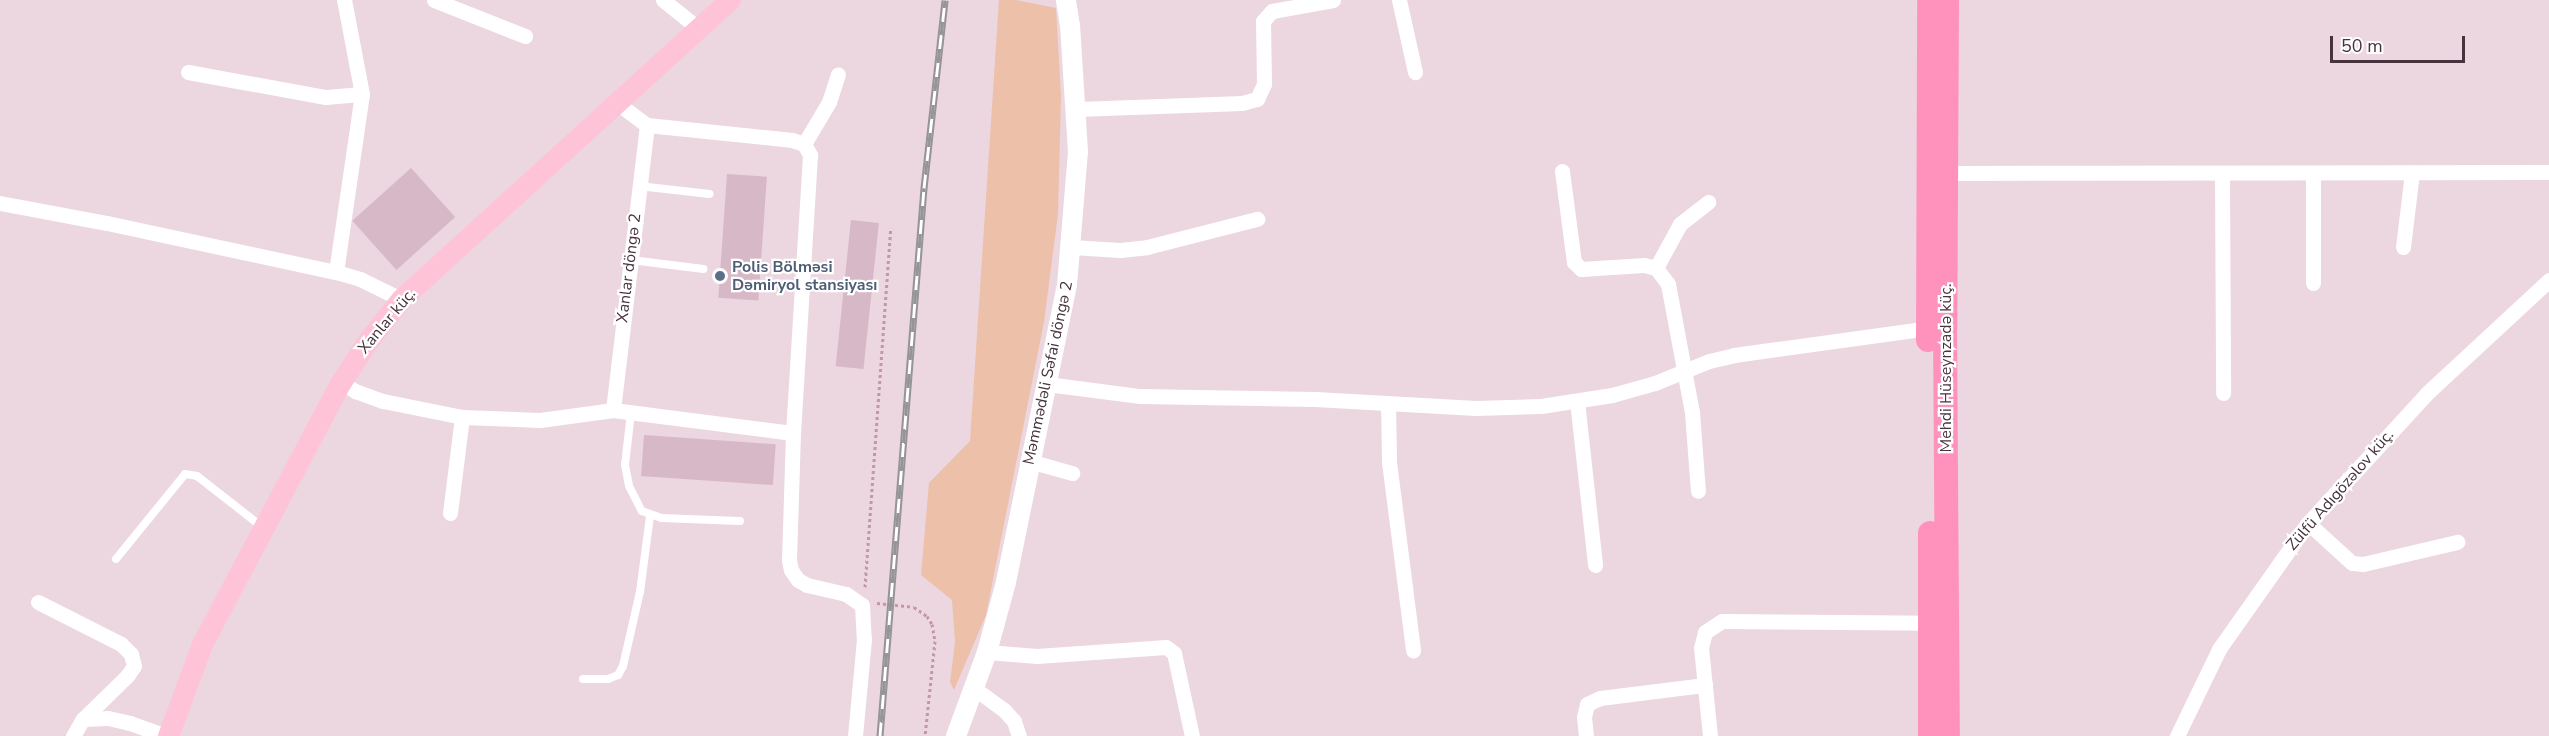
<!DOCTYPE html>
<html>
<head>
<meta charset="utf-8">
<style>
  body { margin:0 }
  #map { position:relative; width:2549px; height:736px; overflow:hidden; background:#f4e4ea; font-family:"Nunito Sans",sans-serif }
  div>[style] { position:absolute }
  .residential>* { inset:0; background:#ecd6df; transform-origin:0 0 }
  .green>* { inset:0; background:#ecc0a9 }
  .building>* { inset:0; background:#d6b8c7; transform-origin:0 0 }
  .path>* { height:3px; margin-top:-1.5px; transform-origin:0; background:repeating-linear-gradient(90deg,#c396ab 0 3px,transparent 0 6px) }
  .service>* { height:8px; margin:-4px; padding:0 4px; transform-origin:4px; border-radius:4px; background:#fff }
  .minor>* { height:15px; margin:-7.5px; padding:0 7.5px; transform-origin:7.5px; border-radius:7.5px; background:#fff }
  .tertiary>* { height:20px; margin:-10px; padding:0 10px; transform-origin:10px; border-radius:10px; background:#fff }
  .secondary>* { height:21px; margin:-10.5px; padding:0 10.5px; transform-origin:10.5px; border-radius:10.5px; background:#ffc3d8 }
  .primary>* { height:24px; margin:-12px; padding:0 12px; transform-origin:12px; border-radius:12px; background:#ff92bc }
  .rail>* { height:7px; margin-top:-3.5px; transform-origin:0; background:repeating-linear-gradient(90deg,#fff 0 14px,#959595 0 28px); box-sizing:border-box; border-block:2px solid #959595 }
  .dots>* { width:16px; height:16px; translate:-50% -50%; box-sizing:border-box; border:3px solid #fff; border-radius:50% }
  span { translate:-50% -50%; white-space:nowrap; text-align:center; line-height:1.15; -webkit-text-stroke:4.5px #fff; paint-order:stroke }
  .service-label { font-size:16px; color:#4e5e75; font-weight:700 }
  .left { translate:0 -50%; text-align:left }
  .street-label { font-size:16px; color:#46333d }
  .scale { position:absolute; left:2330px; top:36px; width:135px; height:27px; box-sizing:border-box; border:3px solid #46333d; border-top:0; padding-left:8px; font-size:18px; line-height:21px; white-space:nowrap; color:#46333d; -webkit-text-stroke:4px #fff; paint-order:stroke }
</style>
</head>
<body>
<div id="map">
  <div class="residential">
    <div style="left:0;top:0;width:2549px;height:736px"></div>
  </div>
  <div class="green">
    <div style="clip-path:polygon(999px 0,1016px 0,1056px 8px,1061px 96px,1058px 214px,1044px 322px,986px 615px,954px 690px,950px 682px,955px 642px,952px 600px,921px 575px,929px 483px,970px 441px)"></div>
  </div>
  <div class="building">
    <div style="left:411px;top:168px;width:66px;height:79px;rotate:48deg"></div>
    <div style="left:727px;top:174px;width:40px;height:124px;rotate:4deg"></div>
    <div style="left:851px;top:220px;width:28px;height:147px;rotate:6deg"></div>
    <div style="left:644px;top:435px;width:132px;height:41px;rotate:4deg"></div>
  </div>
  <div class="path">
    <div style="left:865px;top:587px;width:360px;rotate:-85.9deg"></div>
    <div style="left:877px;top:603px;width:37px;rotate:6deg"></div>
    <div style="left:914px;top:607px;width:16px;rotate:35deg"></div>
    <div style="left:927px;top:616px;width:9px;rotate:58deg"></div>
    <div style="left:932px;top:624px;width:17px;rotate:80deg"></div>
    <div style="left:935px;top:641px;width:96px;rotate:96deg"></div>
  </div>
  <div class="service">
    <div style="left:639px;top:186px;width:71px;rotate:6.4deg"></div>
    <div style="left:631px;top:260px;width:73px;rotate:7.1deg"></div>
    <div style="left:631px;top:413px;width:52px;rotate:96.6deg"></div>
    <div style="left:625px;top:465px;width:21px;rotate:79deg"></div>
    <div style="left:629px;top:486px;width:28px;rotate:63deg"></div>
    <div style="left:642px;top:511px;width:20px;rotate:20deg"></div>
    <div style="left:661px;top:518px;width:79px;rotate:2.2deg"></div>
    <div style="left:116px;top:559px;width:109px;rotate:-50.9deg"></div>
    <div style="left:185px;top:474px;width:12px;rotate:9deg"></div>
    <div style="left:197px;top:476px;width:81px;rotate:38deg"></div>
    <div style="left:583px;top:679px;width:25px"></div>
    <div style="left:608px;top:679px;width:11px;rotate:-22deg"></div>
    <div style="left:618px;top:675px;width:10px;rotate:-61deg"></div>
    <div style="left:623px;top:666px;width:76px;rotate:-77.1deg"></div>
    <div style="left:640px;top:592px;width:77px;rotate:-82.5deg"></div>
  </div>
  <div class="minor">
    <div style="left:434px;top:0;width:98px;rotate:21.6deg"></div>
    <div style="left:663px;top:0;width:45px;rotate:38.7deg"></div>
    <div style="left:1399px;top:0;width:74px;rotate:77.5deg"></div>
    <div style="left:188px;top:72px;width:140px;rotate:10.3deg"></div>
    <div style="left:326px;top:97px;width:36px;rotate:-5deg"></div>
    <div style="left:616px;top:102px;width:39px;rotate:37deg"></div>
    <div style="left:647px;top:125px;width:146px;rotate:5.9deg"></div>
    <div style="left:792px;top:140px;width:13px;rotate:18deg"></div>
    <div style="left:804px;top:144px;width:13px;rotate:61deg"></div>
    <div style="left:810px;top:155px;width:279px;rotate:93.5deg"></div>
    <div style="left:793px;top:433px;width:127px;rotate:91.8deg"></div>
    <div style="left:789px;top:560px;width:10px;rotate:79deg"></div>
    <div style="left:791px;top:570px;width:12px;rotate:55deg"></div>
    <div style="left:798px;top:580px;width:10px;rotate:29deg"></div>
    <div style="left:807px;top:585px;width:40px;rotate:13deg"></div>
    <div style="left:846px;top:594px;width:19px;rotate:35deg"></div>
    <div style="left:862px;top:605px;width:34px;rotate:87deg"></div>
    <div style="left:864px;top:639px;width:97px;rotate:95.3deg"></div>
    <div style="left:1077px;top:109px;width:165px;rotate:-2.1deg"></div>
    <div style="left:1242px;top:103px;width:16px;rotate:-15deg"></div>
    <div style="left:1257px;top:99px;width:17px;rotate:-65deg"></div>
    <div style="left:1264px;top:84px;width:63px;rotate:-90.9deg"></div>
    <div style="left:1263px;top:21px;width:13px;rotate:-48deg"></div>
    <div style="left:1272px;top:11px;width:62px;rotate:-10.2deg"></div>
    <div style="left:804px;top:144px;width:49px;rotate:-59.2deg"></div>
    <div style="left:829px;top:102px;width:29px;rotate:-72deg"></div>
    <div style="left:1562px;top:171px;width:92px;rotate:82.5deg"></div>
    <div style="left:1574px;top:262px;width:10px;rotate:45deg"></div>
    <div style="left:1581px;top:269px;width:63px;rotate:-3.6deg"></div>
    <div style="left:1644px;top:265px;width:12px;rotate:14deg"></div>
    <div style="left:1656px;top:268px;width:20px;rotate:53deg"></div>
    <div style="left:1668px;top:284px;width:130px;rotate:79.4deg"></div>
    <div style="left:1692px;top:412px;width:79px;rotate:85.7deg"></div>
    <div style="left:1946px;top:173px;width:603px;rotate:-0.1deg"></div>
    <div style="left:2222px;top:173px;width:220px;rotate:89.7deg"></div>
    <div style="left:0;top:203px;width:109px;rotate:10.6deg"></div>
    <div style="left:107px;top:223px;width:234px;rotate:12.1deg"></div>
    <div style="left:336px;top:272px;width:25px;rotate:16deg"></div>
    <div style="left:360px;top:279px;width:46px;rotate:26deg"></div>
    <div style="left:1072px;top:247px;width:48px;rotate:3.6deg"></div>
    <div style="left:1120px;top:250px;width:27px;rotate:-6deg"></div>
    <div style="left:1147px;top:247px;width:114px;rotate:-14.3deg"></div>
    <div style="left:2403px;top:247px;width:75px;rotate:-83.1deg"></div>
    <div style="left:1656px;top:268px;width:50px;rotate:-61.4deg"></div>
    <div style="left:1680px;top:224px;width:36px;rotate:-38deg"></div>
    <div style="left:336px;top:272px;width:180px;rotate:-81.7deg"></div>
    <div style="left:362px;top:94px;width:96px;rotate:-100.8deg"></div>
    <div style="left:2313px;top:283px;width:110px;rotate:-90deg"></div>
    <div style="left:341px;top:382px;width:17px;rotate:33deg"></div>
    <div style="left:355px;top:391px;width:30px;rotate:20deg"></div>
    <div style="left:383px;top:401px;width:81px;rotate:11.4deg"></div>
    <div style="left:462px;top:417px;width:78px;rotate:2.2deg"></div>
    <div style="left:540px;top:420px;width:74px;rotate:-7.8deg"></div>
    <div style="left:613px;top:410px;width:181px;rotate:7.3deg"></div>
    <div style="left:1047px;top:384px;width:94px;rotate:7.4deg"></div>
    <div style="left:1140px;top:396px;width:175px;rotate:1deg"></div>
    <div style="left:1315px;top:399px;width:161px;rotate:3.2deg"></div>
    <div style="left:1476px;top:408px;width:65px;rotate:-1.8deg"></div>
    <div style="left:1541px;top:406px;width:72px;rotate:-8.8deg"></div>
    <div style="left:1612px;top:395px;width:45px;rotate:-15.6deg"></div>
    <div style="left:1655px;top:383px;width:58px;rotate:-22.2deg"></div>
    <div style="left:1709px;top:361px;width:26px;rotate:-13deg"></div>
    <div style="left:1734px;top:355px;width:196px;rotate:-7.9deg"></div>
    <div style="left:1577px;top:401px;width:165px;rotate:83.7deg"></div>
    <div style="left:1388px;top:403px;width:59px;rotate:89deg"></div>
    <div style="left:1389px;top:462px;width:190px;rotate:82.7deg"></div>
    <div style="left:613px;top:410px;width:287px;rotate:-83.2deg"></div>
    <div style="left:1029px;top:461px;width:45px;rotate:15.6deg"></div>
    <div style="left:450px;top:513px;width:97px;rotate:-82.9deg"></div>
    <div style="left:2308px;top:523px;width:59px;rotate:42.3deg"></div>
    <div style="left:2352px;top:563px;width:11px;rotate:5deg"></div>
    <div style="left:2363px;top:564px;width:97px;rotate:-13.2deg"></div>
    <div style="left:38px;top:602px;width:93px;rotate:26.8deg"></div>
    <div style="left:121px;top:644px;width:14px;rotate:45deg"></div>
    <div style="left:131px;top:654px;width:12px;rotate:76deg"></div>
    <div style="left:134px;top:666px;width:12px;rotate:125deg"></div>
    <div style="left:127px;top:676px;width:62px;rotate:135.7deg"></div>
    <div style="left:987px;top:652px;width:50px;rotate:4.6deg"></div>
    <div style="left:1037px;top:656px;width:129px;rotate:-4deg"></div>
    <div style="left:1166px;top:647px;width:10px;rotate:37deg"></div>
    <div style="left:1174px;top:653px;width:85px;rotate:77.8deg"></div>
    <div style="left:975px;top:689px;width:36px;rotate:36deg"></div>
    <div style="left:1004px;top:710px;width:15px;rotate:48deg"></div>
    <div style="left:1014px;top:721px;width:16px;rotate:72deg"></div>
    <div style="left:73px;top:736px;width:20px;rotate:-60deg"></div>
    <div style="left:83px;top:719px;width:25px;rotate:-2deg"></div>
    <div style="left:108px;top:718px;width:23px;rotate:13deg"></div>
    <div style="left:130px;top:723px;width:37px;rotate:20deg"></div>
    <div style="left:1586px;top:736px;width:19px;rotate:-96deg"></div>
    <div style="left:1584px;top:717px;width:13px;rotate:-77deg"></div>
    <div style="left:1587px;top:704px;width:14px;rotate:-25deg"></div>
    <div style="left:1600px;top:698px;width:106px;rotate:-7.1deg"></div>
    <div style="left:1710px;top:736px;width:88px;rotate:-95.8deg"></div>
    <div style="left:1701px;top:648px;width:16px;rotate:-76deg"></div>
    <div style="left:1705px;top:632px;width:20px;rotate:-33deg"></div>
    <div style="left:1722px;top:621px;width:209px;rotate:0.5deg"></div>
    <div style="left:2177px;top:736px;width:97px;rotate:-64.2deg"></div>
    <div style="left:2219px;top:649px;width:154px;rotate:-54.8deg"></div>
    <div style="left:2308px;top:523px;width:175px;rotate:-47.5deg"></div>
    <div style="left:2426px;top:394px;width:168px;rotate:-42.8deg"></div>
  </div>
  <div class="tertiary">
    <div style="left:956px;top:736px;width:90px;rotate:-69.7deg"></div>
    <div style="left:987px;top:652px;width:73px;rotate:-74.8deg"></div>
    <div style="left:1006px;top:582px;width:303px;rotate:-78.4deg"></div>
    <div style="left:1067px;top:285px;width:133px;rotate:-85.3deg"></div>
    <div style="left:1078px;top:152px;width:126px;rotate:-93.6deg"></div>
    <div style="left:1070px;top:26px;width:26px;rotate:-99deg"></div>
  </div>
  <div class="secondary">
    <div style="left:168px;top:736px;width:98px;rotate:-69.7deg"></div>
    <div style="left:202px;top:644px;width:297px;rotate:-62.1deg"></div>
    <div style="left:341px;top:382px;width:51px;rotate:-56.9deg"></div>
    <div style="left:369px;top:339px;width:51px;rotate:-51.3deg"></div>
    <div style="left:401px;top:299px;width:445px;rotate:-42.3deg"></div>
  </div>
  <div class="primary">
    <div style="left:1947px;top:0;width:328px;rotate:90.3deg"></div>
    <div style="left:1945px;top:328px;width:408px;rotate:89.6deg"></div>
    <div style="left:1928px;top:340px;width:340px;rotate:-89.8deg"></div>
    <div style="left:1930px;top:533px;width:203px;rotate:90deg"></div>
  </div>
  <div class="rail">
    <div style="left:880px;top:736px;width:550px;rotate:-85.41deg"></div>
    <div style="left:924px;top:188px;width:189px;rotate:-83.6deg"></div>
  </div>
  <div class="dots">
    <div style="left:720px;top:276px;background:#5c6f8a"></div>
  </div>
  <div class="service-label">
    <span class="left" style="left:732px;top:276px">Polis Bölməsi<br>Dəmiryol stansiyası</span>
  </div>
  <div class="street-label">
    <span style="left:629px;top:268px;rotate:-83deg">Xanlar döngə 2</span>
    <span style="left:387px;top:321px;rotate:-50deg">Xanlar küç.</span>
    <span style="left:1946px;top:368px;rotate:-90deg">Mehdi Hüseynzadə küç.</span>
    <span style="left:1048px;top:373px;rotate:-78deg">Məmmədəli Səfai döngə 2</span>
    <span style="left:2340px;top:490px;rotate:-49deg">Zülfü Adıgözəlov küç.</span>
  </div>
  <div class="scale">50 m</div>
</div>
</body>
</html>
